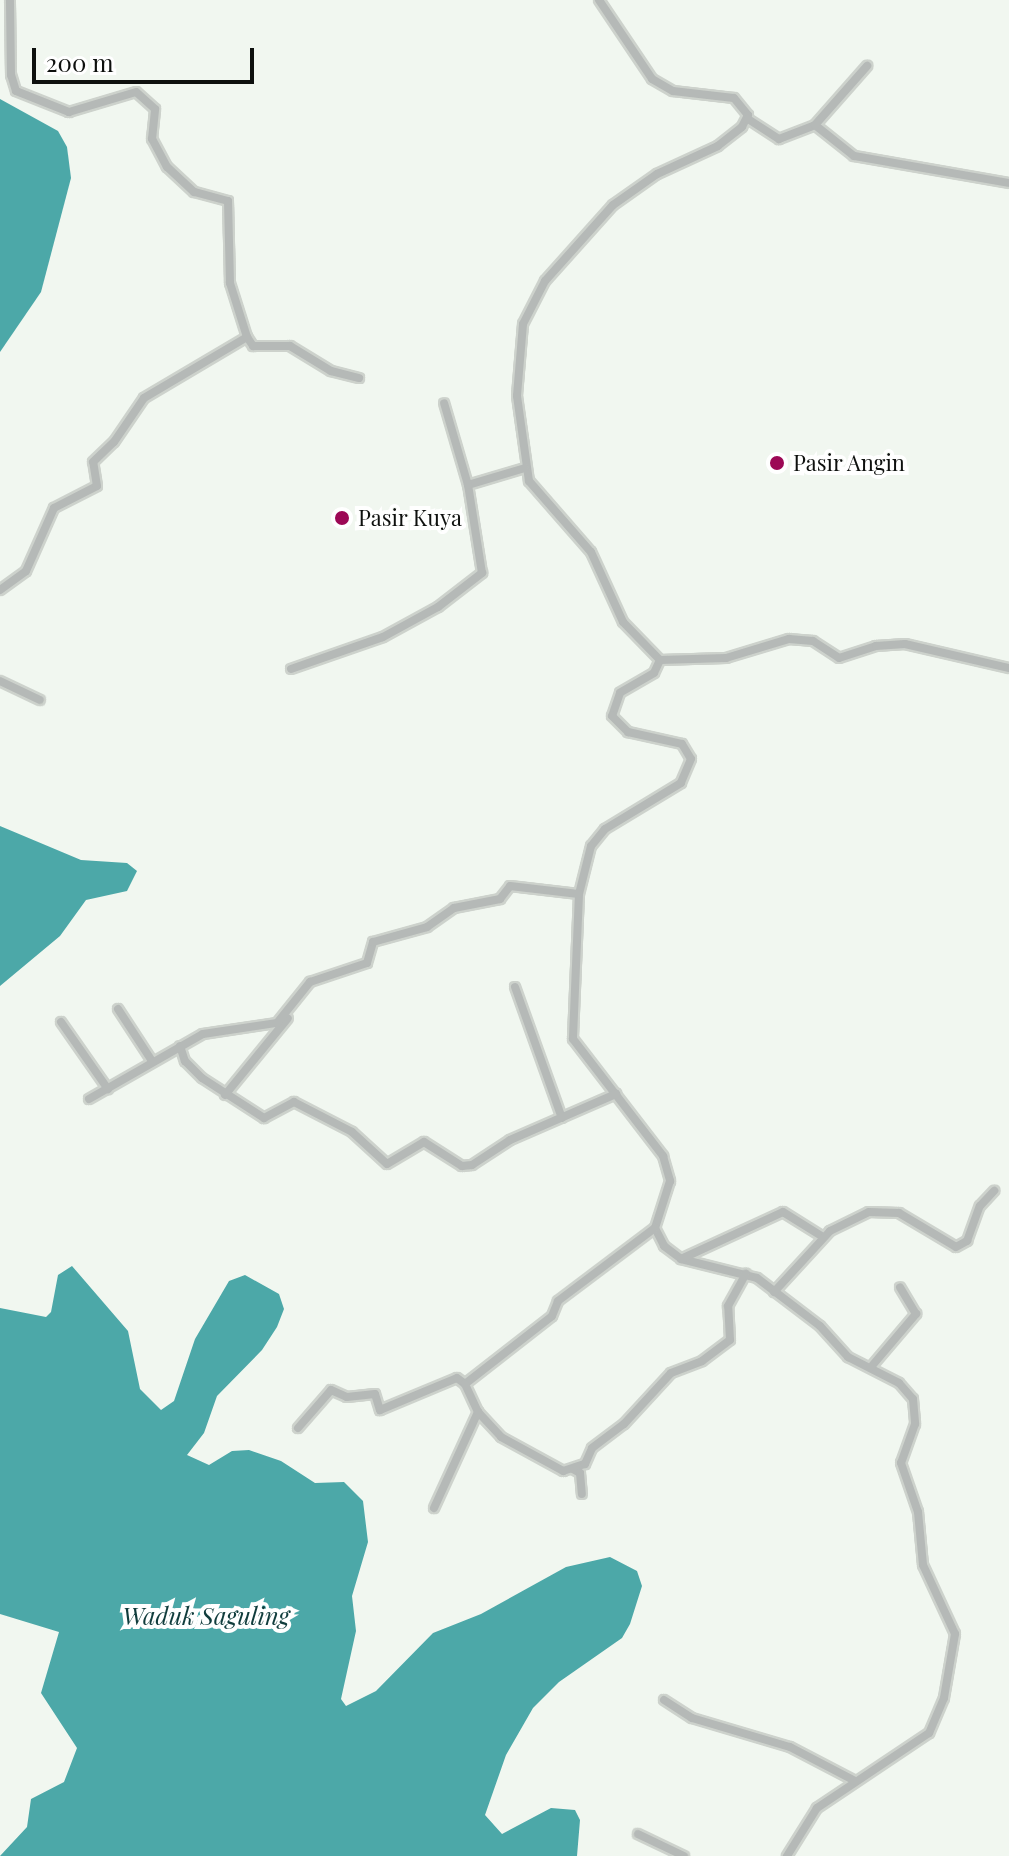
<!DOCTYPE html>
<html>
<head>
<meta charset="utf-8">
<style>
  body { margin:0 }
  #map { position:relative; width:1009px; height:1856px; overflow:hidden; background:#f1f7f0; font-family:"Playfair Display",serif }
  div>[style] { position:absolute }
  .water>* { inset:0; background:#4ca8a8 }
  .roads { filter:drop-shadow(2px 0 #cdd2cc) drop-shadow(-2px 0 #cdd2cc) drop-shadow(0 2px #cdd2cc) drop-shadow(0 -2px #cdd2cc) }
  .minor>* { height:8px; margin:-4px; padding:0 4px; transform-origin:4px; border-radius:4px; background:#b5b9b7 }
  .dots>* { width:22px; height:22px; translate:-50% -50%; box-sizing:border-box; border:4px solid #fff; border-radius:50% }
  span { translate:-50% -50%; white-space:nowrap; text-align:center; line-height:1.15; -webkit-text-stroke:8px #fff; paint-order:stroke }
  .poi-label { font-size:22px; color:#0e100e }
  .left { translate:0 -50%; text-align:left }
  .water-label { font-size:24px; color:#103c3c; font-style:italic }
  .scale { position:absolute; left:32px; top:48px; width:222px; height:36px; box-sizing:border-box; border:4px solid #0e100e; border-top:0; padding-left:10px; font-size:24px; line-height:28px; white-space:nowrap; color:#0e100e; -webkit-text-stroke:6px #fff; paint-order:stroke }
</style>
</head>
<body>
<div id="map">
  <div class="water">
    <div style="clip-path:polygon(0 99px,58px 131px,67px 147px,71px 178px,41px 292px,0 352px)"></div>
    <div style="clip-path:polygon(0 826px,81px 860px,127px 863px,137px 871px,127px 891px,86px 900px,60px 936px,0 986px)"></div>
    <div style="clip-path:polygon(72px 1266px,128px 1331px,140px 1389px,161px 1410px,174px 1401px,195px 1339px,229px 1281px,245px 1275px,279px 1294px,284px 1309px,277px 1327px,262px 1350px,217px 1396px,204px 1433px,187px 1455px,209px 1465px,232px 1451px,249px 1450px,281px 1461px,315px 1483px,344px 1482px,363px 1501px,368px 1542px,352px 1596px,356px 1631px,341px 1699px,346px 1706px,376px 1691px,433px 1633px,481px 1614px,566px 1567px,610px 1557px,637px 1571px,642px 1586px,630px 1624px,622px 1638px,559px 1682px,533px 1708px,506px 1755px,485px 1815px,502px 1834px,551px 1808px,575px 1810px,580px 1820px,577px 1856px,0 1856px,27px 1827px,31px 1799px,64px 1782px,77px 1748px,41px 1693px,59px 1632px,0 1614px,0 1308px,46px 1317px,51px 1312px,58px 1275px)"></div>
  </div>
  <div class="roads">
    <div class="minor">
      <div style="left:599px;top:0;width:95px;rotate:56.1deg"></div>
      <div style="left:652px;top:79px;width:24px;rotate:30deg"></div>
      <div style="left:673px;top:91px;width:61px;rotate:6.5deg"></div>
      <div style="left:734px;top:98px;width:22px;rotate:51deg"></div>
      <div style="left:748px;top:115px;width:13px;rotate:117deg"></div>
      <div style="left:742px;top:127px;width:31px;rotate:142deg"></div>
      <div style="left:718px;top:146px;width:67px;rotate:155.3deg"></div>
      <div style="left:657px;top:174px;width:54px;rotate:144.8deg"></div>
      <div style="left:613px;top:205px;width:102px;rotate:131.8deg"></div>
      <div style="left:545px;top:281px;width:48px;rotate:117.1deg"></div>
      <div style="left:523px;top:324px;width:72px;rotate:94.8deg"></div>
      <div style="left:517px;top:396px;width:86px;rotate:82deg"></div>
      <div style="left:529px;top:481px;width:94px;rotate:48.9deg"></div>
      <div style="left:591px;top:552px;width:77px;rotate:65.4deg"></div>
      <div style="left:623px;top:622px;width:53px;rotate:45.8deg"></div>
      <div style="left:660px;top:660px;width:14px;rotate:115deg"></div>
      <div style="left:654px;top:673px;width:39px;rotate:150deg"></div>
      <div style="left:620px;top:693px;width:24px;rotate:109deg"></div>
      <div style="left:612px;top:716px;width:23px;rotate:45deg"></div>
      <div style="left:628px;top:732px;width:55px;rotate:12.5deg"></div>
      <div style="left:682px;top:744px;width:17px;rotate:59deg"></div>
      <div style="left:691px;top:759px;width:26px;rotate:113deg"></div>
      <div style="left:681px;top:783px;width:89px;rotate:148.8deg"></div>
      <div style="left:605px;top:829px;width:22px;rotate:129deg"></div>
      <div style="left:591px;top:846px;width:49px;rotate:104deg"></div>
      <div style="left:579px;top:894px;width:145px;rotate:92.4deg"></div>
      <div style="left:573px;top:1039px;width:148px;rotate:52.4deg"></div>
      <div style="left:663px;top:1156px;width:26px;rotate:74deg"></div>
      <div style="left:670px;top:1181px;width:49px;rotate:107.7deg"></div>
      <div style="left:655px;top:1228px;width:20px;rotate:63deg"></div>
      <div style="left:664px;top:1246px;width:21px;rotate:37deg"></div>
      <div style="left:681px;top:1259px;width:78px;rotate:14deg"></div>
      <div style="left:757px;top:1278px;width:79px;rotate:37.3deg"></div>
      <div style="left:820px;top:1326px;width:42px;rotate:47.9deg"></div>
      <div style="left:848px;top:1357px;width:57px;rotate:27deg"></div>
      <div style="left:899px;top:1383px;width:21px;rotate:49deg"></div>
      <div style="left:913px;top:1399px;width:25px;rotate:85deg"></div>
      <div style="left:915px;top:1424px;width:41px;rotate:109.7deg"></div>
      <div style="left:901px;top:1463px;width:52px;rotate:70.9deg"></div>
      <div style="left:918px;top:1512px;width:53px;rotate:84.6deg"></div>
      <div style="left:923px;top:1565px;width:76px;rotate:65.1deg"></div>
      <div style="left:955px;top:1634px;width:65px;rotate:99.8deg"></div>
      <div style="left:944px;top:1698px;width:38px;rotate:113deg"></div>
      <div style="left:929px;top:1733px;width:135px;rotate:146.2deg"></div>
      <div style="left:817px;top:1808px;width:57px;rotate:122deg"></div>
      <div style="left:748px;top:119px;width:37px;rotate:33deg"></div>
      <div style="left:779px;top:139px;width:39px;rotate:-21deg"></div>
      <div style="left:815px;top:125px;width:50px;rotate:38.5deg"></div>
      <div style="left:854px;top:156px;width:157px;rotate:9.9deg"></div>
      <div style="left:815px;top:125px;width:79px;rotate:-48.6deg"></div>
      <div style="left:247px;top:337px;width:11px;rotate:56deg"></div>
      <div style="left:253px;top:346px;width:37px"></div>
      <div style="left:290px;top:346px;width:48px;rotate:31.4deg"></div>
      <div style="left:331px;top:371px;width:29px;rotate:14deg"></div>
      <div style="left:468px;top:485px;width:59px;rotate:-16.6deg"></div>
      <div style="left:0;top:590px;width:32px;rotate:-36deg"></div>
      <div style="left:26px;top:571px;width:69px;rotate:-66deg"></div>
      <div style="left:54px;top:508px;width:48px;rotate:-27.1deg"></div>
      <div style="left:97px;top:486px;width:24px;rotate:-99deg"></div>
      <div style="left:93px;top:462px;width:29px;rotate:-44deg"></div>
      <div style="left:114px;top:442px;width:53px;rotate:-55.7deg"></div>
      <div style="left:144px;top:398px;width:120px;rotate:-30.6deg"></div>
      <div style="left:247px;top:337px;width:57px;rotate:-107.5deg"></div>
      <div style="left:230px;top:283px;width:82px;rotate:-91.4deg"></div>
      <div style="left:228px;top:201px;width:35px;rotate:-165deg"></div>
      <div style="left:194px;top:192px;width:37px;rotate:-137deg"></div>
      <div style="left:167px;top:167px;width:32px;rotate:-118deg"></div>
      <div style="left:152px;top:139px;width:30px;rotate:-84deg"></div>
      <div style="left:155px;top:109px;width:25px;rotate:-138deg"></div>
      <div style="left:136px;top:92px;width:70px;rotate:163.4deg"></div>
      <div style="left:69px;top:112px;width:57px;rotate:-158.4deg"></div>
      <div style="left:16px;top:91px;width:17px;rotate:-107deg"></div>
      <div style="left:11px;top:75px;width:75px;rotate:-90.8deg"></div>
      <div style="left:660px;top:660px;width:66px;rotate:-1.7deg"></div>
      <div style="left:726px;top:658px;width:66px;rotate:-16.8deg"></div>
      <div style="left:789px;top:639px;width:24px;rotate:5deg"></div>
      <div style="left:813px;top:641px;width:31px;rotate:33deg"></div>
      <div style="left:839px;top:658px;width:39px;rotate:-18deg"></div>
      <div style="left:876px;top:646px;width:29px;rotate:-4deg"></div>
      <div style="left:905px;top:644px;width:107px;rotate:13deg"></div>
      <div style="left:291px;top:669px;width:97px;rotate:-19.2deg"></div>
      <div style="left:383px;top:637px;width:63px;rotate:-28.6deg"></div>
      <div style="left:438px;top:607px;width:56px;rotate:-37.7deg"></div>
      <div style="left:482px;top:573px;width:89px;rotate:-99deg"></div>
      <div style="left:468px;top:485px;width:85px;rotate:-106.3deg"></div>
      <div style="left:0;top:681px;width:44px;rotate:25.4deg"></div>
      <div style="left:515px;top:987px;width:139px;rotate:70.3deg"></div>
      <div style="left:118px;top:1009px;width:62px;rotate:56.8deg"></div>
      <div style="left:61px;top:1022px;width:82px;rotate:55deg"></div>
      <div style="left:180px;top:1046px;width:16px;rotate:72deg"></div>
      <div style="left:185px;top:1061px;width:24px;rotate:45deg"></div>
      <div style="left:202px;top:1078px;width:74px;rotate:32.8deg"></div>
      <div style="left:264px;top:1118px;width:34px;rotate:-28deg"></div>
      <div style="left:294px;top:1102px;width:65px;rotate:27.3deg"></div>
      <div style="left:352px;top:1132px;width:47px;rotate:42.4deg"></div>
      <div style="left:387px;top:1164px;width:43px;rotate:-30.7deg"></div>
      <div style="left:424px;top:1142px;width:45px;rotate:32.3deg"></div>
      <div style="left:462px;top:1166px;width:10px;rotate:-6deg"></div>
      <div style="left:472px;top:1165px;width:45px;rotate:-33.3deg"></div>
      <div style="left:510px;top:1140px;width:116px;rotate:-23.5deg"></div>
      <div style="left:225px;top:1095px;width:99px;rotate:-50.7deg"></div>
      <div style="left:89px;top:1099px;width:131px;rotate:-29.7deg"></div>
      <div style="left:203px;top:1034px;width:75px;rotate:-8.5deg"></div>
      <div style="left:277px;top:1023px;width:53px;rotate:-51.2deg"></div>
      <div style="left:310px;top:982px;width:60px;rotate:-18.4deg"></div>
      <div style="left:367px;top:963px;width:22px;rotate:-74deg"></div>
      <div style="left:373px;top:942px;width:56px;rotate:-15.5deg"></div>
      <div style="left:427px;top:927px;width:33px;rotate:-35deg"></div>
      <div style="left:454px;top:908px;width:47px;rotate:-11.1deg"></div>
      <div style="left:500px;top:899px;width:16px;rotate:-52deg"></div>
      <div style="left:510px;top:886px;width:69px;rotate:6.6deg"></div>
      <div style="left:681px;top:1259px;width:112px;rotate:-24.7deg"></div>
      <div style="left:783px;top:1212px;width:47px;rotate:32deg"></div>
      <div style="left:774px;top:1292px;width:83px;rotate:-47.4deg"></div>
      <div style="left:830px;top:1231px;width:43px;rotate:-26deg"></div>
      <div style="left:869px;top:1212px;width:30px;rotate:2deg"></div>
      <div style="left:899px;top:1213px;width:66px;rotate:30.8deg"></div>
      <div style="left:956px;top:1247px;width:13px;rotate:-29deg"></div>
      <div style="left:967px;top:1241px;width:37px;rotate:-70deg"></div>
      <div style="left:980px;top:1206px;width:21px;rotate:-47deg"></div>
      <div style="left:871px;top:1367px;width:70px;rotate:-49.7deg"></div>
      <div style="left:916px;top:1314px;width:31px;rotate:-121deg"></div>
      <div style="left:478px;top:1412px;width:34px;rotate:47deg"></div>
      <div style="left:501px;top:1437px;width:71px;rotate:28.7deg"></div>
      <div style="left:563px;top:1471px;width:23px;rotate:-18deg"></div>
      <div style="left:585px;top:1464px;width:17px;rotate:-66deg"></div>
      <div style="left:592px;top:1448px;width:40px;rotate:-37deg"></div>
      <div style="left:624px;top:1424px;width:69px;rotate:-47.3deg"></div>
      <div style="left:671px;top:1373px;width:33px;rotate:-21deg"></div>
      <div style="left:702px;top:1361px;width:35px;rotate:-37deg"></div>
      <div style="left:730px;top:1340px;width:34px;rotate:-93deg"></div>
      <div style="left:728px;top:1306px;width:37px;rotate:-61deg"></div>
      <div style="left:298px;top:1428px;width:50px;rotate:-49deg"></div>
      <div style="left:331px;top:1390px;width:17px;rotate:24deg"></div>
      <div style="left:347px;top:1397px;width:28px;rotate:-6deg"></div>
      <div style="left:375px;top:1394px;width:17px;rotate:73deg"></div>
      <div style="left:380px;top:1410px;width:83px;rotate:-22.6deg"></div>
      <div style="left:457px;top:1378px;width:10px;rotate:37deg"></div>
      <div style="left:465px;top:1384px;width:110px;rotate:-38deg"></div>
      <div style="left:552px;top:1316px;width:16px;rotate:-68deg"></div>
      <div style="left:558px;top:1301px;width:121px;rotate:-37deg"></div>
      <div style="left:573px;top:1469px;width:8px;rotate:30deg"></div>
      <div style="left:580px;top:1473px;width:21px;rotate:85deg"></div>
      <div style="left:434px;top:1508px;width:106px;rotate:-65.4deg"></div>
      <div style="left:478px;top:1412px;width:31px;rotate:-115deg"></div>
      <div style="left:664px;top:1700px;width:33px;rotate:33deg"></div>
      <div style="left:692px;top:1718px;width:102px;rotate:16.5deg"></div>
      <div style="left:790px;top:1747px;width:73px;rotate:27.6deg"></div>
      <div style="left:638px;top:1834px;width:51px;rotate:25.6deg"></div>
    </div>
  </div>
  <div class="dots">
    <div style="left:777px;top:463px;background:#9c0855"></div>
    <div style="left:342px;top:518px;background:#9c0855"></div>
  </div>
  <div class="poi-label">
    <span class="left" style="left:793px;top:463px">Pasir Angin</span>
    <span class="left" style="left:358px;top:518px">Pasir Kuya</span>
  </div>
  <div class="water-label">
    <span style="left:206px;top:1616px">Waduk Saguling</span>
  </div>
  <div class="scale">200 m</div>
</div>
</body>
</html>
